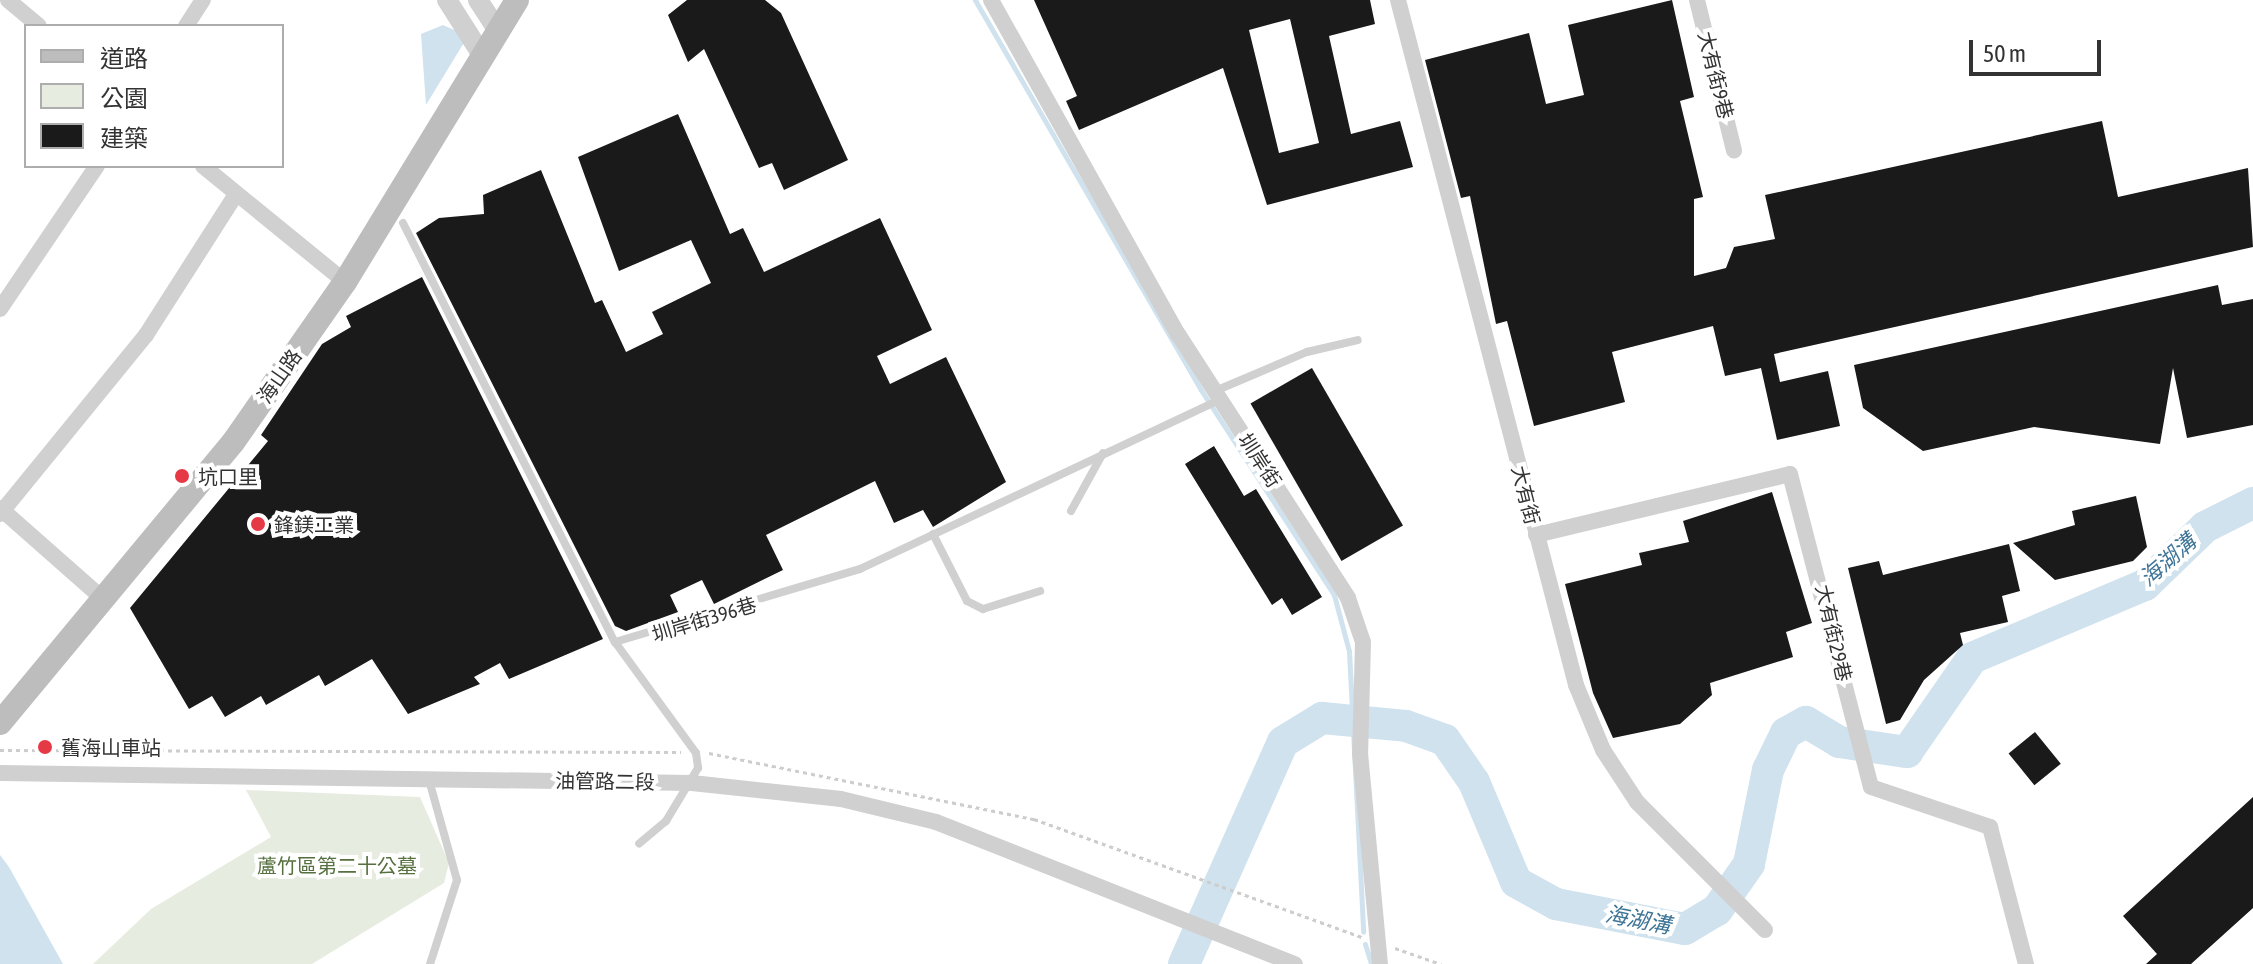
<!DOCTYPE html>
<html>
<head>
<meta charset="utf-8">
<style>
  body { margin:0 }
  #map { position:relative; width:2253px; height:964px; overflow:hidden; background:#fff; font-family:"Asap Condensed","Noto Sans TC",sans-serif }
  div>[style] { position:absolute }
  .green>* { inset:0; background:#e6ecdf }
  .water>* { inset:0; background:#cfe2ee }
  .stream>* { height:5px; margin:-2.5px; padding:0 2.5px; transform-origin:2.5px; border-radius:2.5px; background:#cfe2ee }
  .river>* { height:32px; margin:-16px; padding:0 16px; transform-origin:16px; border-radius:16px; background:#cfe2ee }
  .building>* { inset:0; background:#1a1a1a; transform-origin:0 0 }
  .path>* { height:3px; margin-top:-1.5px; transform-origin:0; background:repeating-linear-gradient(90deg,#cdcdcd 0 4px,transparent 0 8px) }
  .service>* { height:8px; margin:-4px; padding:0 4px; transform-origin:4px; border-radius:4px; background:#d0d0d0 }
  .minor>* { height:16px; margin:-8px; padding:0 8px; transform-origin:8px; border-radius:8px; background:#d0d0d0 }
  .tertiary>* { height:20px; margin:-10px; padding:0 10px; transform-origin:10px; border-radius:10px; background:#d0d0d0 }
  .secondary>* { height:24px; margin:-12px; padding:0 12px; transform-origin:12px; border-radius:12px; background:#bdbdbd }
  .dots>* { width:22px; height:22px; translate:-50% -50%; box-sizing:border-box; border:4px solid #fff; border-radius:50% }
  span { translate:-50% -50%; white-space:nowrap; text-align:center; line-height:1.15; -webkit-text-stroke:8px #fff; paint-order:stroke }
  .street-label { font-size:20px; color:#333 }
  .poi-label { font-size:20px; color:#333 }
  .left { translate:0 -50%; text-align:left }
  .park-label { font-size:20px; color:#56703f }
  .water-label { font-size:22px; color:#3f7597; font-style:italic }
  .legend { position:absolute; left:24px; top:24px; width:260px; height:144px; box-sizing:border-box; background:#fff; border:2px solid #adadad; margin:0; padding:10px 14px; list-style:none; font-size:24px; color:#333 }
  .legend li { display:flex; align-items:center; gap:16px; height:40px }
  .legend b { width:40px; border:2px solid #adadad }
  .scale { position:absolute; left:1969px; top:40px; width:132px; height:36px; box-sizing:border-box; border:4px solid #333; border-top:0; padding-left:10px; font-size:24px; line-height:28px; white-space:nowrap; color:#333; -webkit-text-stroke:6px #fff; paint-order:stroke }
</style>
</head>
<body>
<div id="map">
  <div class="green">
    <div style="clip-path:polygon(246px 790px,420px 797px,449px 863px,444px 883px,312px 964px,93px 964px,151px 909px,271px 837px)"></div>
  </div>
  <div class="water">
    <div style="clip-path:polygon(443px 25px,468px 36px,426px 105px,421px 34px)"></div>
    <div style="clip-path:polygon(0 855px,9px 867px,63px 964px,0 964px)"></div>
  </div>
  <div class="stream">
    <div style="left:975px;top:0;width:451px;rotate:59.9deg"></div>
    <div style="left:1201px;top:390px;width:244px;rotate:57deg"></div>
    <div style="left:1334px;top:595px;width:58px;rotate:75deg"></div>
    <div style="left:1349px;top:651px;width:281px;rotate:87.1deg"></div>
    <div style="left:1365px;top:944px;width:21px;rotate:73deg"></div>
  </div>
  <div class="river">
    <div style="left:1184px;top:964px;width:243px;rotate:-66deg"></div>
    <div style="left:1283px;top:742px;width:46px;rotate:-31.6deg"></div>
    <div style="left:1322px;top:718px;width:84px;rotate:5.4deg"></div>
    <div style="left:1406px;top:726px;width:41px;rotate:19.7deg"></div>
    <div style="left:1445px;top:740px;width:51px;rotate:55.4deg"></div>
    <div style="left:1474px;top:782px;width:108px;rotate:67.2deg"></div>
    <div style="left:1516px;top:882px;width:46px;rotate:28.8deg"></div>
    <div style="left:1556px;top:904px;width:131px;rotate:11deg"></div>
    <div style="left:1685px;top:929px;width:37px;rotate:-31deg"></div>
    <div style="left:1717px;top:910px;width:56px;rotate:-55.2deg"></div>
    <div style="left:1749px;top:864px;width:96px;rotate:-78.6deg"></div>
    <div style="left:1768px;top:770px;width:41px;rotate:-64.1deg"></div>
    <div style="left:1786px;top:733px;width:23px;rotate:-29deg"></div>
    <div style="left:1806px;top:722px;width:39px;rotate:31deg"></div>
    <div style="left:1839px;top:742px;width:69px;rotate:8.4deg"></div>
    <div style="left:1907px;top:752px;width:114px;rotate:-55.3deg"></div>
    <div style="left:1972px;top:658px;width:188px;rotate:-22.9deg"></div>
    <div style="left:2145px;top:585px;width:83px;rotate:-44deg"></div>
    <div style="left:2205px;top:527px;width:54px;rotate:-26.6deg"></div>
  </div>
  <div class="building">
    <div style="clip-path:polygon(687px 0,765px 0,781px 13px,848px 160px,784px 190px,772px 163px,759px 168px,704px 49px,688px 62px,668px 15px)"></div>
    <div style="clip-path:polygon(evenodd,1034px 0,1370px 0,1375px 24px,1329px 36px,1351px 134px,1400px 121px,1413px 167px,1267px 205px,1223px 68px,1079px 130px,1066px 101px,1077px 96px,1034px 0,1290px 19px,1319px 143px,1279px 153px,1249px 30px,1290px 19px)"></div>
    <div style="clip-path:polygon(1672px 0,1694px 97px,1680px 101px,1703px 197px,1694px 199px,1694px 276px,1726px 268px,1734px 247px,1775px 239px,1765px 195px,2102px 121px,2118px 197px,2248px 168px,2253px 247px,1774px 354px,1780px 382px,1828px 371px,1840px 426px,1777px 440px,1761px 368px,1725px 376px,1713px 326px,1612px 352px,1625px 402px,1534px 426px,1507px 321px,1496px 324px,1470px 196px,1461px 198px,1425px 60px,1529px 33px,1546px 104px,1584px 95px,1568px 25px)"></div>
    <div style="clip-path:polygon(678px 114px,730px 234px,743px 228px,764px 272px,880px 218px,932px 330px,877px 356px,890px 384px,946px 357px,1006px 482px,933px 527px,923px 510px,894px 523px,875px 481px,766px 535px,783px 570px,714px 604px,702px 580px,670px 595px,678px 612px,626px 631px,615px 626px,416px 233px,439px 218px,484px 214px,483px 195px,541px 170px,595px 303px,602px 300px,626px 352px,663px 334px,652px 312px,711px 283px,691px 240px,619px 271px,578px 157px)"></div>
    <div style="clip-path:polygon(422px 277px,603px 639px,509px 679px,500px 663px,474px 677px,480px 684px,408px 714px,372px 659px,325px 686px,319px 675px,266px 705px,261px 696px,225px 717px,212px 696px,189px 709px,130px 608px,268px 441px,261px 435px,322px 344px,351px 327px,346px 316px)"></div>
    <div style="clip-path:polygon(2218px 285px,2222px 305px,2253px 299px,2253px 425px,2187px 438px,2173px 368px,2160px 444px,2034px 427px,1923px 451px,1863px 408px,1854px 365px)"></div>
    <div style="left:1312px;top:368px;width:182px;height:71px;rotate:60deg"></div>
    <div style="clip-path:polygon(1214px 446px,1244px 496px,1256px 489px,1322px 597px,1292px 615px,1282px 598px,1272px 605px,1185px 464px)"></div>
    <div style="clip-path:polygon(1772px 492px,1812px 623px,1786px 632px,1793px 657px,1710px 683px,1712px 695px,1680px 724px,1613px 738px,1593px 693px,1565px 584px,1642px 565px,1639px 553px,1689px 542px,1683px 521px)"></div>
    <div style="clip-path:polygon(2136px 496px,2147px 547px,2133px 561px,2055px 580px,2013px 543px,2075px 525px,2072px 511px)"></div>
    <div style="clip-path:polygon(2009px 544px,2020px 591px,2002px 596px,2008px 622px,1960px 633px,1963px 645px,1924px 680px,1900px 720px,1886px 724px,1848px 568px,1879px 561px,1883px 575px)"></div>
    <div style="left:2035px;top:732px;width:41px;height:34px;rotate:51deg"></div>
    <div style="clip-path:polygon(2253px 797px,2253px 908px,2191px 964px,2146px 964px,2157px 954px,2123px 916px)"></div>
  </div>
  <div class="path">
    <div style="left:0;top:750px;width:681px;rotate:0.17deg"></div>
    <div style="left:709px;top:753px;width:332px;rotate:11.5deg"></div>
    <div style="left:1034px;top:819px;width:349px;rotate:19.8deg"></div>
    <div style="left:1395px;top:948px;width:49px;rotate:19.2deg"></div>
  </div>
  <div class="service">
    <div style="left:403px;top:223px;width:470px;rotate:63.2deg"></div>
    <div style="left:615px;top:642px;width:256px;rotate:-16.6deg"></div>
    <div style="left:860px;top:569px;width:399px;rotate:-25.2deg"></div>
    <div style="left:1215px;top:391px;width:100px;rotate:-23deg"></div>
    <div style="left:1307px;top:352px;width:52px;rotate:-13.2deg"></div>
    <div style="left:1071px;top:511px;width:66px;rotate:-61.1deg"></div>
    <div style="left:933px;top:534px;width:75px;rotate:63.1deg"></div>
    <div style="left:967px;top:601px;width:18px;rotate:27deg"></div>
    <div style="left:983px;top:609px;width:60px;rotate:-17.5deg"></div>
    <div style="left:615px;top:642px;width:137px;rotate:53.9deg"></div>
    <div style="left:696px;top:753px;width:15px;rotate:82deg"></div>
    <div style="left:698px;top:768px;width:62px;rotate:121.1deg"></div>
    <div style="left:666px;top:821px;width:35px;rotate:140deg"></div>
    <div style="left:429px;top:780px;width:104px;rotate:74.4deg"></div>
    <div style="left:457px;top:880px;width:88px;rotate:107.8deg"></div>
  </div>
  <div class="minor">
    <div style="left:8px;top:0;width:40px;rotate:40deg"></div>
    <div style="left:991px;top:0;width:383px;rotate:60.8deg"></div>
    <div style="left:1178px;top:334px;width:314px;rotate:57.2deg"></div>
    <div style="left:1348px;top:598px;width:46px;rotate:71.2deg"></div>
    <div style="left:1363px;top:642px;width:111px;rotate:91.5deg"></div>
    <div style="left:1360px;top:753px;width:212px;rotate:84.6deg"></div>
    <div style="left:1398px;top:0;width:708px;rotate:75.43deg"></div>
    <div style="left:1576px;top:685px;width:70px;rotate:67.4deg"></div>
    <div style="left:1603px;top:750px;width:62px;rotate:56.8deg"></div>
    <div style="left:1637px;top:802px;width:181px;rotate:45deg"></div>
    <div style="left:1697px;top:0;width:155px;rotate:76.2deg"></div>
    <div style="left:186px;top:26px;width:31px;rotate:-57deg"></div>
    <div style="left:203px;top:166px;width:183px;rotate:39.2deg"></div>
    <div style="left:0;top:309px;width:173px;rotate:-55.9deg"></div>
    <div style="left:0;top:508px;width:136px;rotate:41.4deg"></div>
    <div style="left:0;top:514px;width:231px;rotate:-50.8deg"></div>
    <div style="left:146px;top:335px;width:167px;rotate:-57.4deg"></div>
    <div style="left:1536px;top:535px;width:261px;rotate:-13.5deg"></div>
    <div style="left:1790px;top:474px;width:323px;rotate:75.5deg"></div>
    <div style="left:1871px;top:787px;width:126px;rotate:18.6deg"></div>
    <div style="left:1990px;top:827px;width:142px;rotate:75.3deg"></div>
    <div style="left:0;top:773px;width:692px;rotate:0.83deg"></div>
    <div style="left:692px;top:783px;width:150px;rotate:6.1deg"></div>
    <div style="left:841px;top:799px;width:98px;rotate:13.6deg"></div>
    <div style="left:936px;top:822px;width:386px;rotate:21.6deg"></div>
  </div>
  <div class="tertiary">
    <div style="left:447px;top:0;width:65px;rotate:57.5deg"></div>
    <div style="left:478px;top:0;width:37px;rotate:57deg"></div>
  </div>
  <div class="secondary">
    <div style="left:0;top:723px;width:366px;rotate:-50.3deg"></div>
    <div style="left:234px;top:441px;width:194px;rotate:-55.1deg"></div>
    <div style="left:345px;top:282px;width:330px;rotate:-58.6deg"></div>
  </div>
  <div class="dots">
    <div style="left:182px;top:476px;background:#e63946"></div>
    <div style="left:258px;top:524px;background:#e63946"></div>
    <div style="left:45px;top:747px;background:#e63946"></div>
  </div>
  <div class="street-label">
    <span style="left:1716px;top:75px;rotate:76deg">大有街9巷</span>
    <span style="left:279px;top:376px;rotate:-55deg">海山路</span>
    <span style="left:1260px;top:460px;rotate:57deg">圳岸街</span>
    <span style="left:1526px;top:495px;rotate:76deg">大有街</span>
    <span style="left:704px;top:619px;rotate:-17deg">圳岸街396巷</span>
    <span style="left:1834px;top:633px;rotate:77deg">大有街29巷</span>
    <span style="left:605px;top:781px;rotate:1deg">油管路二段</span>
  </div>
  <div class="poi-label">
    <span class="left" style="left:198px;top:476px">坑口里</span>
    <span class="left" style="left:274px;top:524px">鋒鎂工業</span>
    <span class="left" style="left:61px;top:747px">舊海山車站</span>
  </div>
  <div class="park-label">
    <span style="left:337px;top:865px">蘆竹區第二十公墓</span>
  </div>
  <div class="water-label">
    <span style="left:2168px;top:560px;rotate:-41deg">海湖溝</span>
    <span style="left:1638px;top:920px;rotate:11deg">海湖溝</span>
  </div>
  <ul class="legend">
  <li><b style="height:10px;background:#bdbdbd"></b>道路</li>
  <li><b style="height:22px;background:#e6ecdf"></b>公園</li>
  <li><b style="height:22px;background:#1a1a1a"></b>建築</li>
  </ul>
  <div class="scale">50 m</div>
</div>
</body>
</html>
